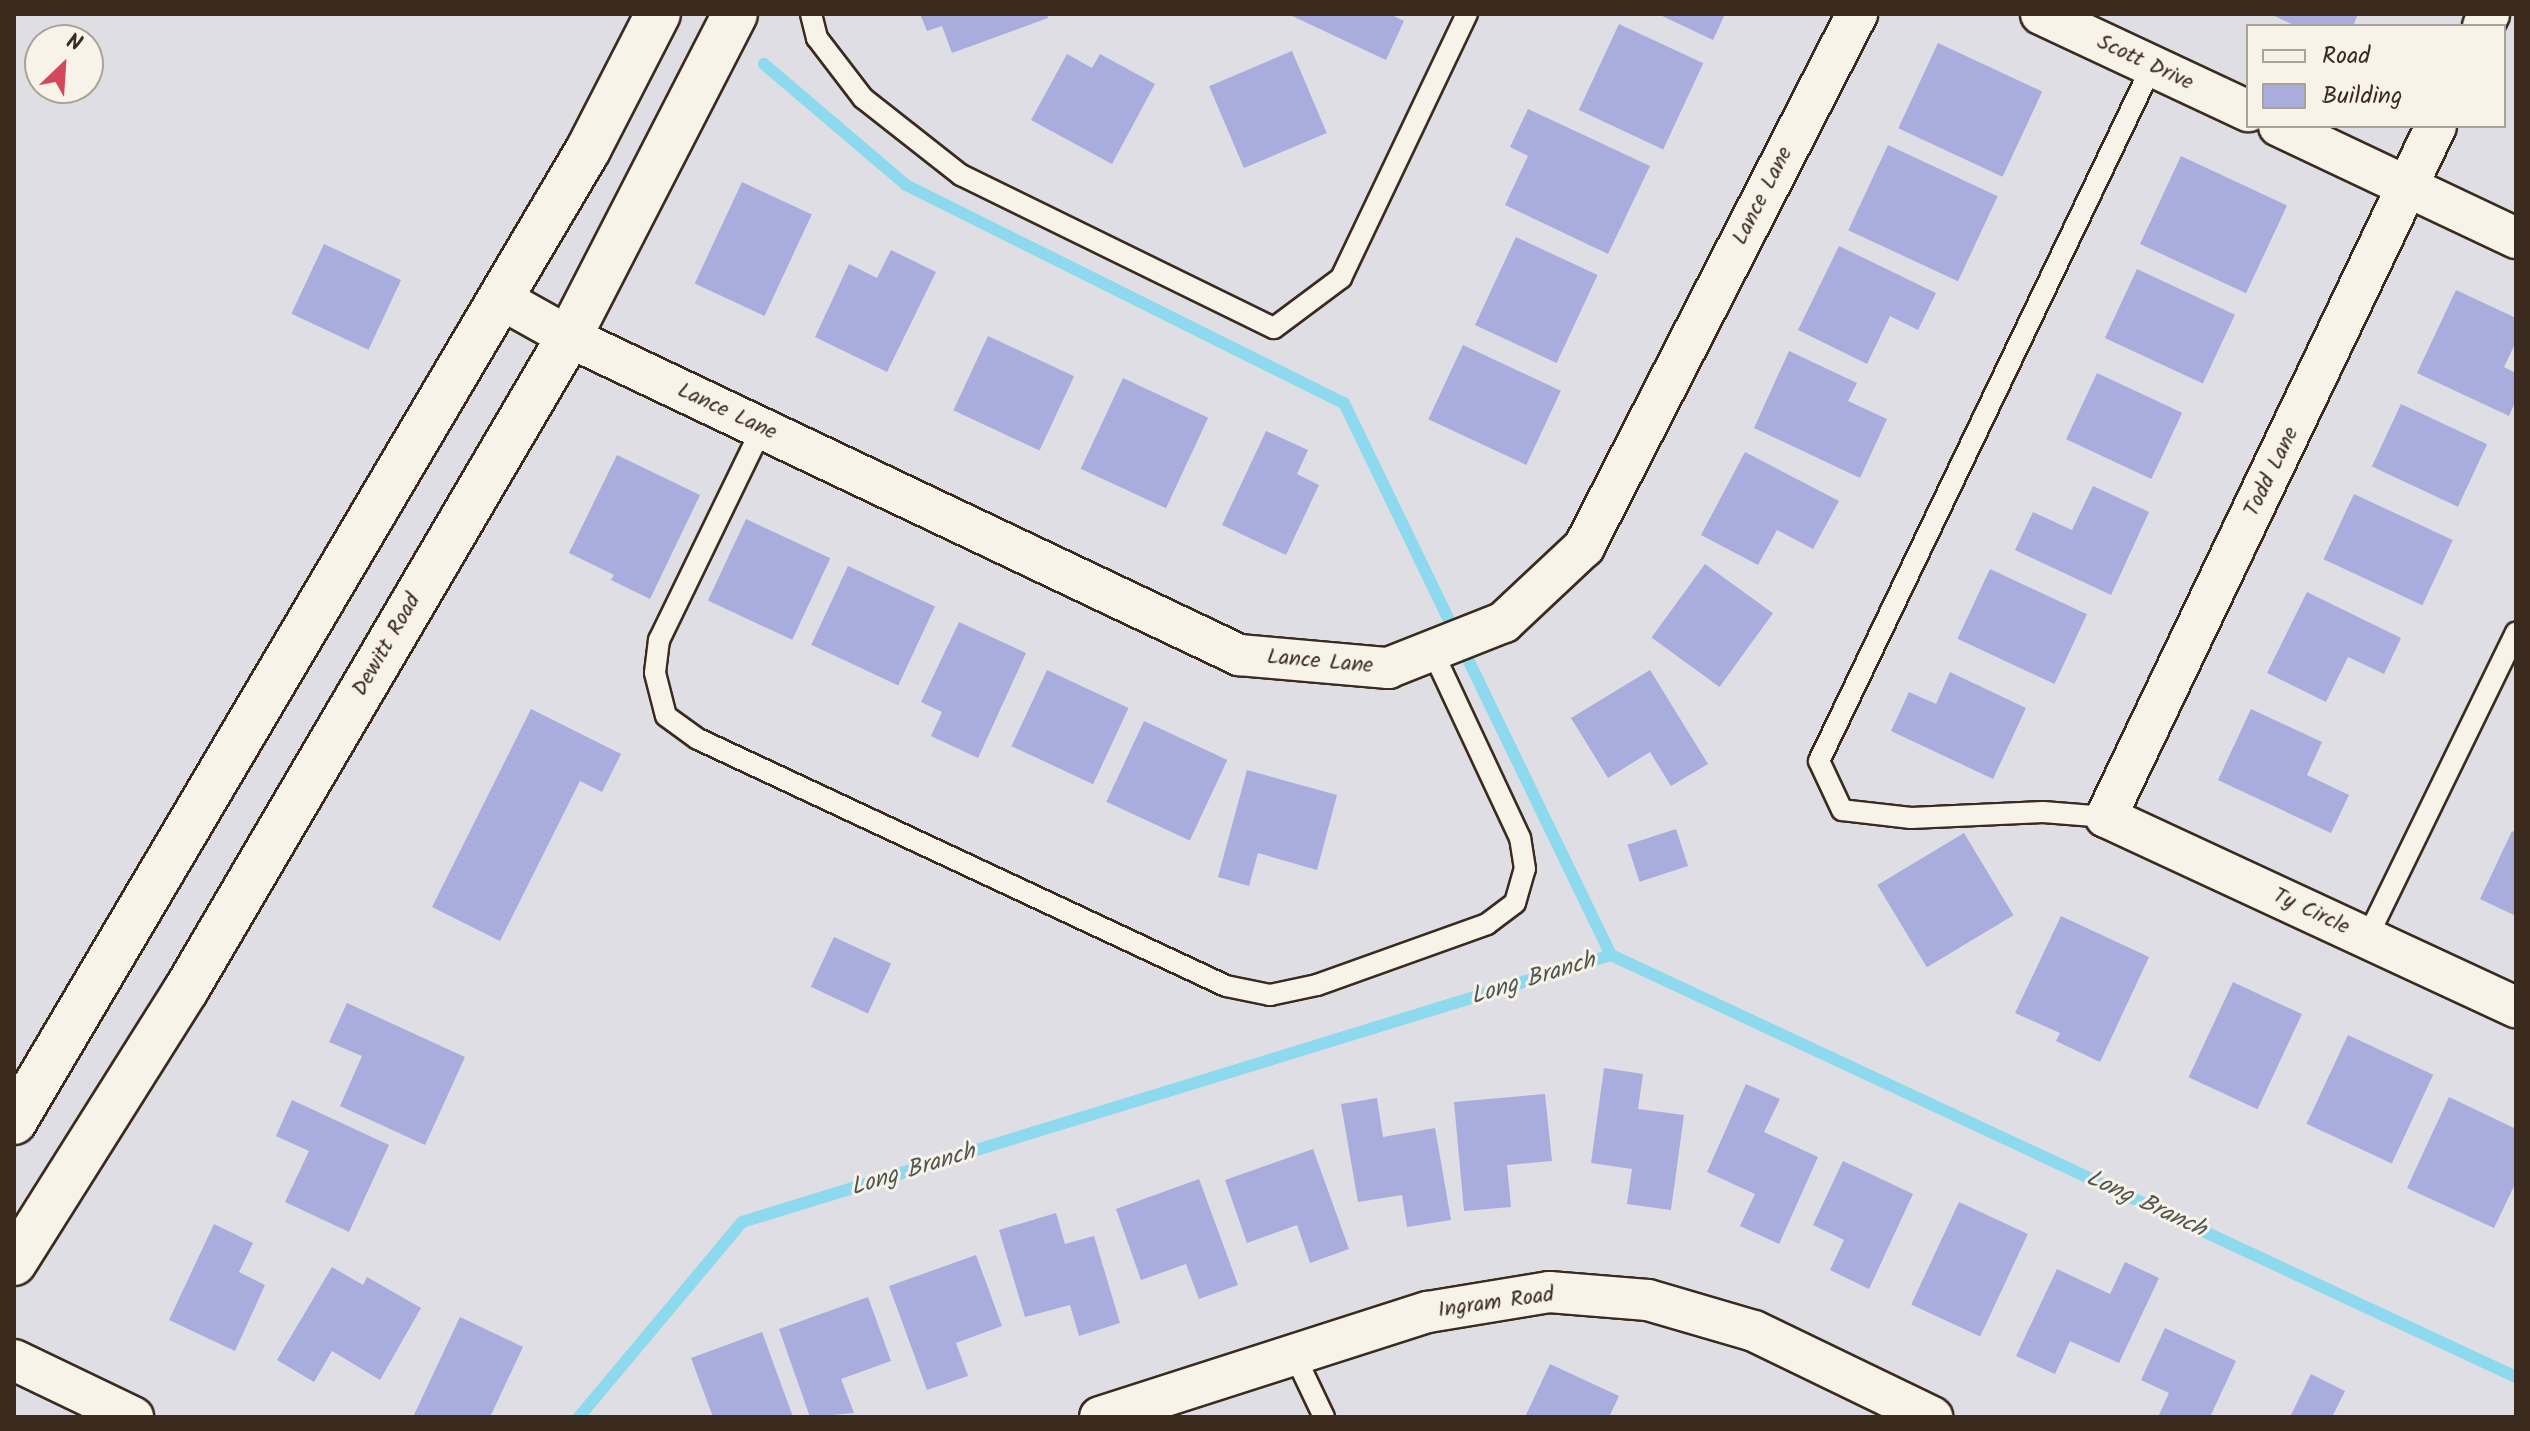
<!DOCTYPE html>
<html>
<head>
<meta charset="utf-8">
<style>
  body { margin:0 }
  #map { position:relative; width:2530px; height:1431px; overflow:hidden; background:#dfdee5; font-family:Kalam,sans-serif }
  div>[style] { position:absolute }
  .stream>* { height:12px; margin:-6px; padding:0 6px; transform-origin:6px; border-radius:6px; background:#8dd9ed }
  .building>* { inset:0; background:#a8adde; transform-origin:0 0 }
  .roads { filter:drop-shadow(2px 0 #3b2a1e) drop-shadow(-2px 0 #3b2a1e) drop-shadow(0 2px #3b2a1e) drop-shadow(0 -2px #3b2a1e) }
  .service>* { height:20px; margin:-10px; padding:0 10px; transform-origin:10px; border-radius:10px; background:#f7f3e8 }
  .minor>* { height:40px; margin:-20px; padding:0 20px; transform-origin:20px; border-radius:20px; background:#f7f3e8 }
  .secondary>* { height:44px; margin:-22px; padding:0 22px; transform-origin:22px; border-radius:22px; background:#f7f3e8 }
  span { translate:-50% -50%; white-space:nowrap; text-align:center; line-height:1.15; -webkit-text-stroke:6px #f7f3e8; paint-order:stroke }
  .street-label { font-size:22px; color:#3b2a1e }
  .water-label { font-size:24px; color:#505652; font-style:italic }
  .frame { position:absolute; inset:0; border:16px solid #3b2a1e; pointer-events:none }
  .legend { position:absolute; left:2246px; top:24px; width:260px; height:104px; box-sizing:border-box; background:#f7f3e8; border:2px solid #aca397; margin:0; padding:10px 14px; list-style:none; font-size:24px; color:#3b2a1e }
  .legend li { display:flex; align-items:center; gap:16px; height:40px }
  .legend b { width:40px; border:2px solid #aca397 }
  .north { position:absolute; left:24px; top:24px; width:80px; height:80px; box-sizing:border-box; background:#f7f3e8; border:2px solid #aca397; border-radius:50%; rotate:25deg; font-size:22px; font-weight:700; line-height:32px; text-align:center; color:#3b2a1e }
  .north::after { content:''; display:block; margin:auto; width:28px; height:36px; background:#d1495b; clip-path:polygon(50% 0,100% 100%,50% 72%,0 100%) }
</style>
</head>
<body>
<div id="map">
  <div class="stream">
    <div style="left:764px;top:64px;width:187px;rotate:40.4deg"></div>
    <div style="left:906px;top:185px;width:489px;rotate:26.5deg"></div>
    <div style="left:1344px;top:403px;width:613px;rotate:64.19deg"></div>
    <div style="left:579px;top:1417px;width:254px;rotate:-50.1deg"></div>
    <div style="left:742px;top:1222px;width:909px;rotate:-17.08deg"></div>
    <div style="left:1611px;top:955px;width:999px;rotate:25deg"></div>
  </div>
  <div class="building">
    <div style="clip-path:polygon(920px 14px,1047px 14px,1048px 18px,952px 53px,942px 26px,927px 31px)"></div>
    <div style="clip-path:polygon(1288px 14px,1390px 14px,1404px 21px,1386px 60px)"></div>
    <div style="clip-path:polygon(1658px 14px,1725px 14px,1713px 40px)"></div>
    <div style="clip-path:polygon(2270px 14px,2358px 14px,2353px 26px,2296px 26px)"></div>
    <div style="left:1619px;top:24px;width:93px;height:95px;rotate:25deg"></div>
    <div style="left:1938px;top:43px;width:115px;height:94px;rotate:25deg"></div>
    <div style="left:1292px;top:51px;width:89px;height:90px;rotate:67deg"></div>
    <div style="clip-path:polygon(1067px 54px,1092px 68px,1100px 54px,1155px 84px,1112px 164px,1031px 120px)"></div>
    <div style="clip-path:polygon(1528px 109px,1650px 166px,1608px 254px,1505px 205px,1528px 156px,1510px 147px)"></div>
    <div style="left:1888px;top:145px;width:121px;height:94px;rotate:25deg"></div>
    <div style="left:2181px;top:156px;width:117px;height:97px;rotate:25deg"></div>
    <div style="left:742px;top:182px;width:77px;height:112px;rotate:25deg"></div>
    <div style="left:1516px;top:237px;width:90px;height:97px;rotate:25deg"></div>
    <div style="left:324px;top:244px;width:85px;height:77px;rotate:25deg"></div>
    <div style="clip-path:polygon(1839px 246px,1936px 293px,1918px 330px,1890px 316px,1867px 364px,1798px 330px)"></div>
    <div style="clip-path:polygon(891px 250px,936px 272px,887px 372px,815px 337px,849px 264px,877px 278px)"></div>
    <div style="left:2137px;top:269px;width:108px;height:76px;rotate:25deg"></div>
    <div style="clip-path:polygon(2456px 290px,2516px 318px,2516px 342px,2504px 367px,2516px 373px,2516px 400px,2509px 416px,2417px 373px)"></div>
    <div style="left:988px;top:336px;width:95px;height:82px;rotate:25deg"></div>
    <div style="left:1463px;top:345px;width:108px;height:82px;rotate:25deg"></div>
    <div style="clip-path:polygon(1789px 351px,1857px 383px,1848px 401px,1887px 419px,1860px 478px,1754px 428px)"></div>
    <div style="left:2097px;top:373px;width:94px;height:73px;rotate:25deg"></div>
    <div style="left:1123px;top:378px;width:94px;height:100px;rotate:25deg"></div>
    <div style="left:2401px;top:404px;width:95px;height:69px;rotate:25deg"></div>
    <div style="clip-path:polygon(1266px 431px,1308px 450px,1297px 474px,1319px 485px,1286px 555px,1222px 525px)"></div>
    <div style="clip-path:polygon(1745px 452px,1839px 501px,1813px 549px,1777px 530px,1758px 565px,1701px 535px)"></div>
    <div style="clip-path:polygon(617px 455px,700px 495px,650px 599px,611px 580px,614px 575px,569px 553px)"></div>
    <div style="clip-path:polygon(2093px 486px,2149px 512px,2111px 595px,2015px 550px,2033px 512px,2072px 530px)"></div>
    <div style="left:2354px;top:494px;width:109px;height:72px;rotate:25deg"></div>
    <div style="left:746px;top:519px;width:93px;height:90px;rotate:25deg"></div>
    <div style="left:1705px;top:564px;width:84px;height:91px;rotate:36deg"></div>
    <div style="left:848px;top:566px;width:96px;height:87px;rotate:25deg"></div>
    <div style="left:1990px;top:569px;width:107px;height:77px;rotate:25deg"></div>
    <div style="clip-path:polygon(2307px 592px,2401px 638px,2384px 674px,2348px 657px,2326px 702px,2267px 673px)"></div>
    <div style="clip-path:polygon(959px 622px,1026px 653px,978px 758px,931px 736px,942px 712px,921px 702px)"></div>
    <div style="left:1047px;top:670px;width:90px;height:84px;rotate:25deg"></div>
    <div style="clip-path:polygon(1650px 670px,1708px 764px,1671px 786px,1650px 752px,1608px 778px,1571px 718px)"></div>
    <div style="clip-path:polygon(1950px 672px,2026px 708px,1993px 779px,1891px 731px,1909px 692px,1936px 704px)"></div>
    <div style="clip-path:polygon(531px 709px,621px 754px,602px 792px,580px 781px,500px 941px,432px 907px)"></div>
    <div style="clip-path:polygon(2251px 709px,2322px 742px,2307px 775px,2349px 795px,2331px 833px,2218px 780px)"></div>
    <div style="left:1144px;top:721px;width:92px;height:89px;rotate:25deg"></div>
    <div style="clip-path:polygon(1247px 770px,1337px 795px,1317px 870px,1258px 853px,1249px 886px,1218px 877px)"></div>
    <div style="left:1676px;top:829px;width:39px;height:51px;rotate:72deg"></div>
    <div style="clip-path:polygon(2512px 831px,2516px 833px,2516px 916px,2480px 899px)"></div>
    <div style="left:1964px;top:833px;width:96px;height:101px;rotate:59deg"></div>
    <div style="clip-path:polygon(2061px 916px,2149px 957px,2100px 1062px,2056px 1041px,2060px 1033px,2015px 1013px)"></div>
    <div style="left:834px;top:937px;width:63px;height:55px;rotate:25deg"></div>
    <div style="left:2233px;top:982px;width:76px;height:105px;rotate:25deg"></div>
    <div style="clip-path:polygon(347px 1003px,465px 1057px,425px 1145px,340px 1106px,362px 1056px,329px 1042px)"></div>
    <div style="left:2348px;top:1035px;width:94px;height:98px;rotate:25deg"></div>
    <div style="clip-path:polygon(1604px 1068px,1643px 1074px,1638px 1109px,1684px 1115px,1671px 1210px,1627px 1204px,1632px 1169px,1591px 1163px)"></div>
    <div style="clip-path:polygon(1746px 1084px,1780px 1099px,1764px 1132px,1818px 1157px,1779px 1244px,1740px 1226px,1755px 1194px,1707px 1172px)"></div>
    <div style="clip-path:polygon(1545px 1094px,1552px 1161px,1507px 1165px,1511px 1207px,1464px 1211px,1454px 1102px)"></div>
    <div style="clip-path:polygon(2449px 1097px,2516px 1129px,2516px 1182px,2494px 1228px,2407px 1188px)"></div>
    <div style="clip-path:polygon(1377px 1098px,1383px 1137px,1435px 1128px,1451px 1220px,1407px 1227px,1402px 1195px,1358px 1202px,1341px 1104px)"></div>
    <div style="clip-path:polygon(292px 1100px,389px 1145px,349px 1232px,285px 1202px,309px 1151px,276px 1136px)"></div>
    <div style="clip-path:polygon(1313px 1149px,1349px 1249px,1310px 1263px,1297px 1225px,1247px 1243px,1225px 1180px)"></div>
    <div style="clip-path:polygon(1843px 1161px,1913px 1194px,1869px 1289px,1830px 1270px,1844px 1240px,1813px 1225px)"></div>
    <div style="clip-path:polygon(1199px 1179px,1238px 1285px,1199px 1299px,1186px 1264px,1141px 1280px,1116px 1209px)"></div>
    <div style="left:1959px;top:1202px;width:76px;height:113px;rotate:25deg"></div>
    <div style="clip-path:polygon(1056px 1213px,1065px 1244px,1094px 1236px,1120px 1323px,1079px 1336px,1070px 1305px,1025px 1317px,999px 1230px)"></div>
    <div style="clip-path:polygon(214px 1224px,253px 1243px,239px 1272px,265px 1285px,235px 1351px,169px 1320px)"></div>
    <div style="clip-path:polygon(976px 1255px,1002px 1326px,956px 1343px,968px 1376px,927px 1390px,889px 1286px)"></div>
    <div style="clip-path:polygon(2125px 1262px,2159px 1278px,2119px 1363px,2070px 1341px,2055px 1374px,2016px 1356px,2057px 1269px,2110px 1294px)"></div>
    <div style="clip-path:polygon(332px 1267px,363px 1285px,367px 1277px,421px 1308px,380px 1380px,332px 1351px,314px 1382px,277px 1360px)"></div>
    <div style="clip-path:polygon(868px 1297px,891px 1361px,841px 1379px,854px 1413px,810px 1417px,779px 1329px)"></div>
    <div style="clip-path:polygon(460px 1317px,523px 1347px,490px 1417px,413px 1417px)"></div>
    <div style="clip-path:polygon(2165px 1328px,2236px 1361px,2210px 1417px,2158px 1417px,2169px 1393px,2141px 1380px)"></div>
    <div style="clip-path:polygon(762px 1332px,793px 1417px,713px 1417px,691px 1358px)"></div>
    <div style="clip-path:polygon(1550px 1364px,1619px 1396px,1609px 1417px,1525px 1417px)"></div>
    <div style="clip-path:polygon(2311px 1374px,2345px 1391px,2332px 1417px,2290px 1417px)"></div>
  </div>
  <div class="roads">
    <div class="service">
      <div style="left:811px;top:14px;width:25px;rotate:76deg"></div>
      <div style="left:817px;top:38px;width:76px;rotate:52.5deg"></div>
      <div style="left:863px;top:98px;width:125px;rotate:38.2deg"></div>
      <div style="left:961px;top:175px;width:348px;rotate:26.1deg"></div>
      <div style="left:1274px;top:328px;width:84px;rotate:-36.7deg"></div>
      <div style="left:1341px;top:278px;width:293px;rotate:-64.5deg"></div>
      <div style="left:762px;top:428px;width:236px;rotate:115.9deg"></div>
      <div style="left:659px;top:640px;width:33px;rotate:97deg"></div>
      <div style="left:655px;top:673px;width:44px;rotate:75.7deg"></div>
      <div style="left:666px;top:716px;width:39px;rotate:36deg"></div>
      <div style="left:698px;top:739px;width:583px;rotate:25.07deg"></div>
      <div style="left:1226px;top:986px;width:45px;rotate:11.6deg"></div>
      <div style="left:1270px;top:995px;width:48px;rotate:-12deg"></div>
      <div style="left:1317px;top:985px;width:181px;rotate:-19.7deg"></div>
      <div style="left:1487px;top:924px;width:35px;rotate:-37deg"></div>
      <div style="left:1515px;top:903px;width:35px;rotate:-74deg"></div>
      <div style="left:1525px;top:869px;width:31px;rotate:-99deg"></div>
      <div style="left:1520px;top:838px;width:208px;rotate:-115.1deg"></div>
      <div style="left:2106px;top:817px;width:63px;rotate:-175.5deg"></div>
      <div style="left:2043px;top:812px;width:132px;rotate:177.4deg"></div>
      <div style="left:1911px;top:818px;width:69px;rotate:-173.4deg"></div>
      <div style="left:1842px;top:810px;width:54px;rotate:-115.1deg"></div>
      <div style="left:1819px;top:761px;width:771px;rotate:-64.4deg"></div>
      <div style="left:2367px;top:938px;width:340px;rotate:-64deg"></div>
      <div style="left:1294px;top:1354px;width:70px;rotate:64.5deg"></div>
    </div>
    <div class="minor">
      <div style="left:2041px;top:14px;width:229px;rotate:25.1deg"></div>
      <div style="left:2483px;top:26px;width:13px;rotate:-63deg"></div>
      <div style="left:2279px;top:126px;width:262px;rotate:25.3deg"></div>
      <div style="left:2436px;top:126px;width:766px;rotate:115.53deg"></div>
      <div style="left:2106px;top:817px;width:452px;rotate:24.9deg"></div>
      <div style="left:501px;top:299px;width:78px;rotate:29.2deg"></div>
      <div style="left:569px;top:337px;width:742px;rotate:25.39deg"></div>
      <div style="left:1239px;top:655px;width:150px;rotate:5deg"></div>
      <div style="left:1388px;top:668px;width:125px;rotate:-21.6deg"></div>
      <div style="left:1504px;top:622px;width:110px;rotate:-43.2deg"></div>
      <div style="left:1584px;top:547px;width:599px;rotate:-62.88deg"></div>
      <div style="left:14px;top:1360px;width:132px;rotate:25.6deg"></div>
      <div style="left:1100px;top:1417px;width:344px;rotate:-17.8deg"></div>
      <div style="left:1428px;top:1312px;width:123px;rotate:-9.4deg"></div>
      <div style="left:1549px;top:1292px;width:99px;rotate:4.6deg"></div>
      <div style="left:1648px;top:1300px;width:110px;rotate:16.3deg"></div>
      <div style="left:1754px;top:1331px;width:198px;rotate:25.8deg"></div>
    </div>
    <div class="secondary">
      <div style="left:14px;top:1122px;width:1129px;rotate:-59.44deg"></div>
      <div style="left:588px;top:150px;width:153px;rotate:-62.8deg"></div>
      <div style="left:14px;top:1263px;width:323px;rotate:-57.8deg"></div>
      <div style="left:186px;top:990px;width:757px;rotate:-59.61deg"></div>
      <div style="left:569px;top:337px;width:363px;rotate:-62.8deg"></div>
    </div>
  </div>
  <div class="street-label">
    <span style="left:2145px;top:63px;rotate:25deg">Scott Drive</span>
    <span style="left:1763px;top:196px;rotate:-63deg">Lance Lane</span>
    <span style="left:727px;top:412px;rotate:25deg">Lance Lane</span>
    <span style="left:2272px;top:472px;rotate:-64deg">Todd Lane</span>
    <span style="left:387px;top:645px;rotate:-60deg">Dewitt Road</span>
    <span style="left:1320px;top:662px;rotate:5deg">Lance Lane</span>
    <span style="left:2311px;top:912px;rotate:25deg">Ty Circle</span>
    <span style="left:1496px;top:1303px;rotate:-8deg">Ingram Road</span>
  </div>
  <div class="water-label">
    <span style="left:1533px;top:979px;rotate:-17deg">Long Branch</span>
    <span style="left:913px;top:1170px;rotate:-17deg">Long Branch</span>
    <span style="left:2146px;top:1204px;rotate:25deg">Long Branch</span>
  </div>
  <div class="frame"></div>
  <ul class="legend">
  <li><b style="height:10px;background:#f7f3e8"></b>Road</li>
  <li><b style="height:22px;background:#a8adde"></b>Building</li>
  </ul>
  <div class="north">N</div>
</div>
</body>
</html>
